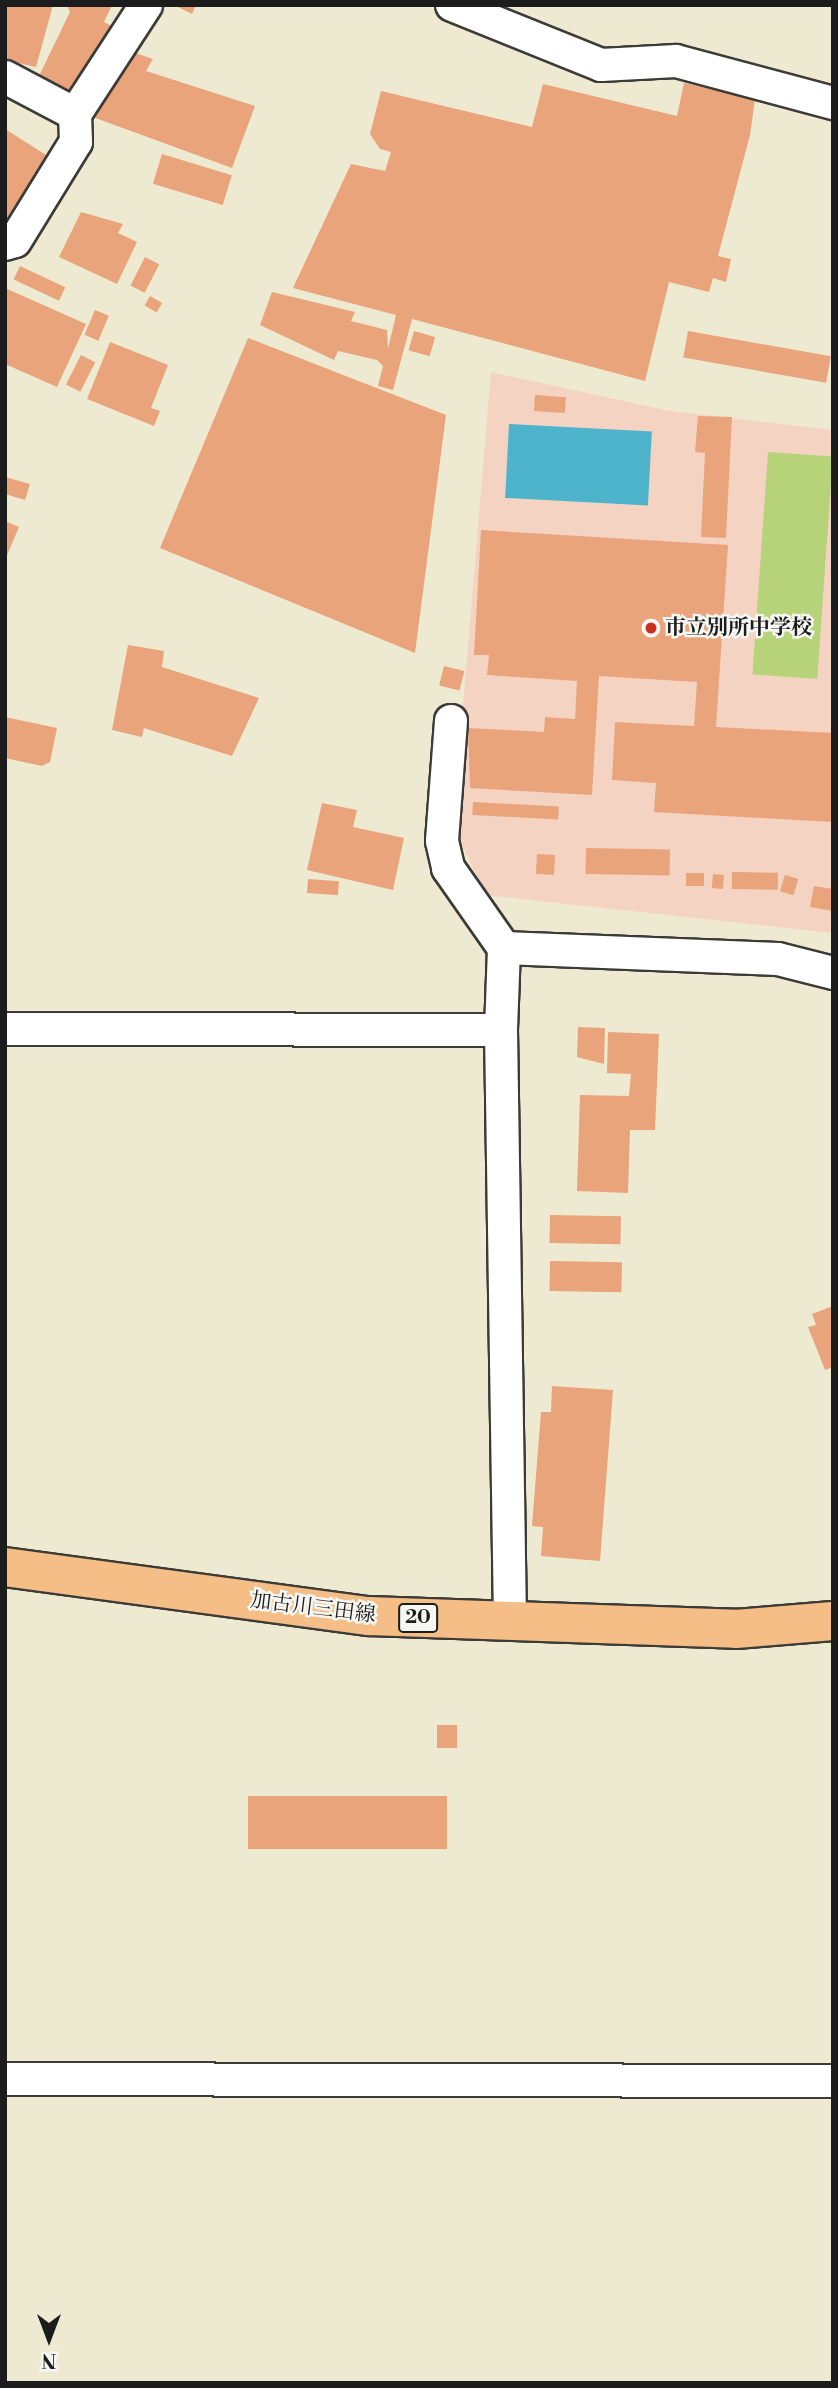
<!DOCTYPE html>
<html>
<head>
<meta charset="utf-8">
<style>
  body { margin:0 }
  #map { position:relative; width:838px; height:2388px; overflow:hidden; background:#eee9d1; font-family:"Libre Bodoni","Noto Serif JP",serif }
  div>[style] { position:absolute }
  .built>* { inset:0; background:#f5d3c2 }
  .green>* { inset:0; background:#b6d379; transform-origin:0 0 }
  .water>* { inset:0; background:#4db4cc; transform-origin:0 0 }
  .building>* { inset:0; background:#e9a47b; transform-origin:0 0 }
  .roads { filter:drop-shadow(2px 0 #3c3b37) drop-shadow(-2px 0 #3c3b37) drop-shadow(0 2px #3c3b37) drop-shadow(0 -2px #3c3b37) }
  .minor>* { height:32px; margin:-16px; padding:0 16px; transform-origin:16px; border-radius:16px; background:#fff }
  .primary>* { height:38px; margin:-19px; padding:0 19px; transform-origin:19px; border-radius:19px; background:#f6be87 }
  .dots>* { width:19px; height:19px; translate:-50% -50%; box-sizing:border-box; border:4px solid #f6f6f2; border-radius:50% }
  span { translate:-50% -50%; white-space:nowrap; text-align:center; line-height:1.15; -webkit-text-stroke:5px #f6f6f2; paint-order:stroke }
  .shield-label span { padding:2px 5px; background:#f6f6f2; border:2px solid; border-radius:5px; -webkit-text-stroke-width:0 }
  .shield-label { font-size:19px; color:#1c1c1c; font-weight:700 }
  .poi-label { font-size:21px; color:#1c1c1c; font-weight:700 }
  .left { translate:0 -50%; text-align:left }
  .street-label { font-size:21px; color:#1c1c1c }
  .frame { position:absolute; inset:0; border:7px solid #1c1c1c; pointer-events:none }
  .north { position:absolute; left:14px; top:2304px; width:70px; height:70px; -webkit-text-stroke:5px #f6f6f2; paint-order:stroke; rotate:180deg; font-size:19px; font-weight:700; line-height:28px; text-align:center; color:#1c1c1c }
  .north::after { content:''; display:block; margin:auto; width:24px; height:32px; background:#1c1c1c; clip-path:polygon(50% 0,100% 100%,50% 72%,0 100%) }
</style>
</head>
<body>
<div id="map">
  <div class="built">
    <div style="clip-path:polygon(491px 372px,670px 411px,833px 430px,833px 933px,486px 895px,453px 826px)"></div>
  </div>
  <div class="green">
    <div style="left:768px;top:452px;width:65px;height:223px;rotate:4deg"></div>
  </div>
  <div class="water">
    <div style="left:509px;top:424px;width:143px;height:74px;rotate:3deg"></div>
  </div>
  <div class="building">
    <div style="clip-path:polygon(5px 5px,53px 5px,36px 67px,5px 60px)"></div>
    <div style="clip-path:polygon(67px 5px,112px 5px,104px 22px,112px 26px,76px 97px,38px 78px,70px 12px)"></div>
    <div style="clip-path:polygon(174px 5px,196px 5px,192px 14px)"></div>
    <div style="clip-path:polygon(135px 53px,153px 59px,146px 71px,255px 106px,232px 168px,90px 116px)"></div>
    <div style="clip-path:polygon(684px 83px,755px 99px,750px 135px,718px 256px,731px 259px,726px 282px,713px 278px,709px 292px,669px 282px,645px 381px,412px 319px,393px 390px,378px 386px,383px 366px,377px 360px,338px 351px,334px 360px,260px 325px,272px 292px,355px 312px,351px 321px,387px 330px,388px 349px,396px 315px,293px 288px,351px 164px,385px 171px,391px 152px,380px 149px,370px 134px,381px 91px,532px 127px,543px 84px,677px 116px)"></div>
    <div style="clip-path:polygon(5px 129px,51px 158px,5px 223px)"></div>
    <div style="left:162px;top:154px;width:73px;height:31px;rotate:17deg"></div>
    <div style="clip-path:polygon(81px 212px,123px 224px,118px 233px,137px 242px,117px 284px,59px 257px)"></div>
    <div style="left:145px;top:257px;width:16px;height:32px;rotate:27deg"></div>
    <div style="left:20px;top:266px;width:50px;height:15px;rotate:25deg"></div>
    <div style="clip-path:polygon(5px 288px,86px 324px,57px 387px,5px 364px)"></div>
    <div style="left:150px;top:296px;width:14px;height:11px;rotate:30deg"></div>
    <div style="left:95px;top:310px;width:15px;height:27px;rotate:23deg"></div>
    <div style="left:414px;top:331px;width:22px;height:20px;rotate:16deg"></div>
    <div style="left:688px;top:331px;width:145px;height:27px;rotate:10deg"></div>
    <div style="clip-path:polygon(248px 338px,446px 415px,415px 653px,160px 548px)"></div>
    <div style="clip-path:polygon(110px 342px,168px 365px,151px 408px,160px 411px,154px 426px,87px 399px)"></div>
    <div style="left:81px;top:355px;width:16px;height:33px;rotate:27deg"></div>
    <div style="left:535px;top:395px;width:31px;height:16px;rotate:4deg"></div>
    <div style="clip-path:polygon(698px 416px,732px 417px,726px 538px,701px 537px,705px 453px,695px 452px)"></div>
    <div style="clip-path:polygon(5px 477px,30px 484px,25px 500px,5px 494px)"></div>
    <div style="clip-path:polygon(5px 521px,19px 527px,5px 560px)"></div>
    <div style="clip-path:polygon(481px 530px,728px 545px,716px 727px,833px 733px,833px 822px,654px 812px,656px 783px,612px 780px,615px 722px,694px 726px,697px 682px,599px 676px,592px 795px,470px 788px,468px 728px,544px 732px,545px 717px,575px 719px,577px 681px,487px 675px,489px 655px,474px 655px)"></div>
    <div style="clip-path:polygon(128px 645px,164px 651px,162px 667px,259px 698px,232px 756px,144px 728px,142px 737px,112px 730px)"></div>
    <div style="left:444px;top:666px;width:21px;height:20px;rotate:14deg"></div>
    <div style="clip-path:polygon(5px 717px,57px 728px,50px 762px,42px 766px,5px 758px)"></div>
    <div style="left:473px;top:802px;width:86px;height:13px;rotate:3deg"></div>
    <div style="clip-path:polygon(322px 803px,357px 810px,353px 827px,404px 838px,393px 890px,307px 870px)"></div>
    <div style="left:586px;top:848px;width:84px;height:26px;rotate:1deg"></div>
    <div style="left:537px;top:854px;width:18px;height:20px;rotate:3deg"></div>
    <div style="left:732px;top:872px;width:46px;height:17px;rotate:1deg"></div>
    <div style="left:686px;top:873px;width:18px;height:13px"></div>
    <div style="left:713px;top:874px;width:11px;height:14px;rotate:5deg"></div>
    <div style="left:785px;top:875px;width:14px;height:17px;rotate:17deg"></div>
    <div style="left:308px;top:879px;width:31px;height:14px;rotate:4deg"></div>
    <div style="clip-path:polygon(814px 886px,833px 889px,833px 911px,810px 907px)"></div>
    <div style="clip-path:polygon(578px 1027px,605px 1028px,604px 1064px,577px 1057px)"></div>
    <div style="clip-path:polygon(608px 1032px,659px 1034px,655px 1130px,630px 1130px,628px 1193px,577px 1191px,580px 1095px,629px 1096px,631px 1074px,607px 1073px)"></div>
    <div style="left:550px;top:1215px;width:71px;height:28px;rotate:1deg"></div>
    <div style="left:550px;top:1261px;width:72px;height:30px;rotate:1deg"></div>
    <div style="clip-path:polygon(833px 1306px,833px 1367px,825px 1370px,808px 1327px,816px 1325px,812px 1314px)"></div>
    <div style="clip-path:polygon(552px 1386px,613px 1390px,600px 1561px,541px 1556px,543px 1527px,532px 1526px,541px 1412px,551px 1412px)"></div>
    <div style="left:437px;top:1725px;width:20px;height:23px"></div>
    <div style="left:248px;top:1796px;width:199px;height:53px"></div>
  </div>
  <div class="roads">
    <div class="minor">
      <div style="left:452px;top:5px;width:161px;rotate:21.9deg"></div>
      <div style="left:601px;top:65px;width:75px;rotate:-3.1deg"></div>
      <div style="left:676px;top:61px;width:163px;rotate:15deg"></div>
      <div style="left:5px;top:77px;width:79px;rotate:27.9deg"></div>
      <div style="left:5px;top:244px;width:10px;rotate:-17deg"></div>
      <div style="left:15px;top:241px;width:116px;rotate:-58.4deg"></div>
      <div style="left:76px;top:142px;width:28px;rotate:-92deg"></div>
      <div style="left:75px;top:114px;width:130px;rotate:-56.9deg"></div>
      <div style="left:451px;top:721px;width:120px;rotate:94.3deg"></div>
      <div style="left:442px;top:841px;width:28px;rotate:77deg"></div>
      <div style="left:448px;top:868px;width:98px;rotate:55deg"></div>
      <div style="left:5px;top:1029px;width:496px;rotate:0.1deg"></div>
      <div style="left:501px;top:1030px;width:82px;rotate:-87.9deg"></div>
      <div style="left:504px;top:948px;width:274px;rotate:2.3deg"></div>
      <div style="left:778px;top:959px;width:57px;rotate:14.3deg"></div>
      <div style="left:501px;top:1030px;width:593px;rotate:89.13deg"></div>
      <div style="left:5px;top:2079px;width:828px;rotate:0.14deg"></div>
    </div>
    <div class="primary">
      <div style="left:5px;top:1567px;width:367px;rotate:7.7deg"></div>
      <div style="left:369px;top:1616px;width:367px;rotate:2deg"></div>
      <div style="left:736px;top:1629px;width:97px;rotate:-4.7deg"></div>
    </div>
  </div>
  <div class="dots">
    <div style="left:651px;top:628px;background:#c8321e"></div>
  </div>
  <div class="shield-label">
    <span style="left:418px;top:1618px">20</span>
  </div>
  <div class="poi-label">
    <span class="left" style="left:665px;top:628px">市立別所中学校</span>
  </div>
  <div class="street-label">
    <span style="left:313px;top:1608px;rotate:7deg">加古川三田線</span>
  </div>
  <div class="frame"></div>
  <div class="north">N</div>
</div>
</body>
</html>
